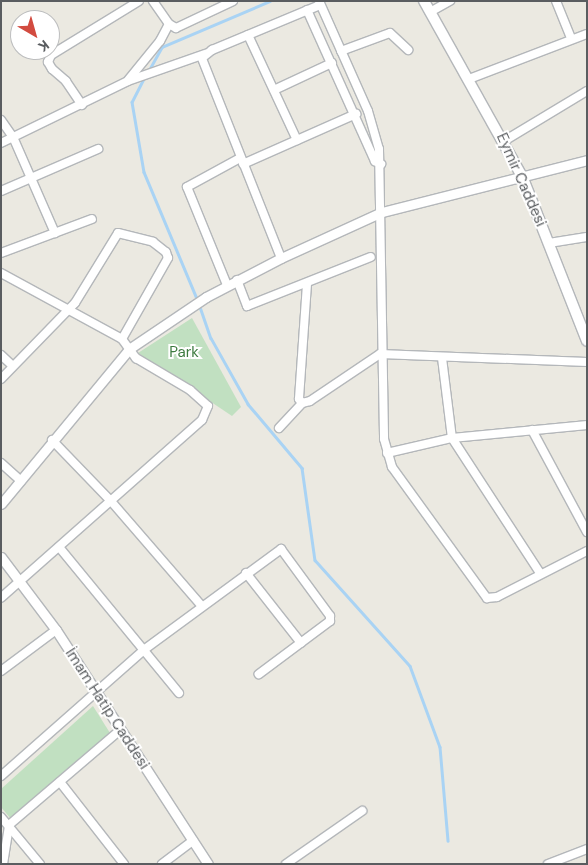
<!DOCTYPE html>
<html>
<head>
<meta charset="utf-8">
<style>
  body { margin:0 }
  #map { position:relative; width:588px; height:865px; overflow:hidden; background:#ebe9e1; font-family:"DM Sans",sans-serif }
  div>[style] { position:absolute }
  .green>* { inset:0; background:#c1e0c1 }
  .stream>* { height:2.5px; margin:-1.25px; padding:0 1.25px; transform-origin:1.25px; border-radius:1.25px; background:#a9d3f4 }
  .roads { filter:drop-shadow(1px 0 #b4b7ba) drop-shadow(-1px 0 #b4b7ba) drop-shadow(0 1px #b4b7ba) drop-shadow(0 -1px #b4b7ba) }
  .minor>* { height:8px; margin:-4px; padding:0 4px; transform-origin:4px; border-radius:4px; background:#fff }
  .tertiary>* { height:9px; margin:-4.5px; padding:0 4.5px; transform-origin:4.5px; border-radius:4.5px; background:#fff }
  .secondary>* { height:10px; margin:-5px; padding:0 5px; transform-origin:5px; border-radius:5px; background:#fff }
  span { translate:-50% -50%; white-space:nowrap; text-align:center; line-height:1.15; -webkit-text-stroke:4px #fff; paint-order:stroke }
  .street-label { font-size:15px; color:#5a5d60 }
  .park-label { font-size:15px; color:#3e7b40 }
  .frame { position:absolute; inset:0; border:2px solid #5a5d60; pointer-events:none }
  .north { position:absolute; left:10px; top:10px; width:50px; height:50px; box-sizing:border-box; background:#fff; border:1px solid #bdbebf; border-radius:50%; rotate:142deg; font-size:14px; font-weight:700; line-height:20px; text-align:center; color:#5a5d60 }
  .north::after { content:''; display:block; margin:auto; width:18px; height:22px; background:#d24b40; clip-path:polygon(50% 0,100% 100%,50% 72%,0 100%) }
</style>
</head>
<body>
<div id="map">
  <div class="green">
    <div style="clip-path:polygon(192px 318px,241px 407px,232px 416px,138px 353px)"></div>
    <div style="clip-path:polygon(93px 706px,110px 733px,10px 818px,1px 807px,1px 789px)"></div>
  </div>
  <div class="stream">
    <div style="left:149px;top:70px;width:26px;rotate:-61deg"></div>
    <div style="left:162px;top:47px;width:117px;rotate:-23.1deg"></div>
    <div style="left:145px;top:77px;width:28px;rotate:117deg"></div>
    <div style="left:132px;top:102px;width:71px;rotate:80.3deg"></div>
    <div style="left:144px;top:172px;width:138px;rotate:67.3deg"></div>
    <div style="left:199px;top:304px;width:36px;rotate:71deg"></div>
    <div style="left:211px;top:338px;width:76px;rotate:60.7deg"></div>
    <div style="left:248px;top:404px;width:84px;rotate:49.8deg"></div>
    <div style="left:302px;top:468px;width:93px;rotate:82deg"></div>
    <div style="left:315px;top:560px;width:142px;rotate:48.1deg"></div>
    <div style="left:410px;top:666px;width:86px;rotate:69.7deg"></div>
    <div style="left:440px;top:747px;width:94px;rotate:85.1deg"></div>
  </div>
  <div class="roads">
    <div class="minor">
      <div style="left:319px;top:1px;width:120px;rotate:66deg"></div>
      <div style="left:368px;top:111px;width:40px;rotate:74deg"></div>
      <div style="left:379px;top:149px;width:290px;rotate:89deg"></div>
      <div style="left:384px;top:439px;width:29px;rotate:74deg"></div>
      <div style="left:392px;top:467px;width:162px;rotate:54.1deg"></div>
      <div style="left:487px;top:598px;width:10px;rotate:-6deg"></div>
      <div style="left:497px;top:597px;width:101px;rotate:-27.1deg"></div>
      <div style="left:556px;top:1px;width:40px;rotate:68deg"></div>
      <div style="left:307px;top:10px;width:166px;rotate:65.8deg"></div>
      <div style="left:375px;top:161px;width:7px;rotate:27deg"></div>
      <div style="left:430px;top:12px;width:23px;rotate:-29deg"></div>
      <div style="left:169px;top:24px;width:8px;rotate:30deg"></div>
      <div style="left:176px;top:28px;width:63px;rotate:-25.3deg"></div>
      <div style="left:248px;top:35px;width:116px;rotate:65deg"></div>
      <div style="left:341px;top:51px;width:52px;rotate:-20.2deg"></div>
      <div style="left:390px;top:33px;width:25px;rotate:43deg"></div>
      <div style="left:129px;top:79px;width:49px;rotate:-50.8deg"></div>
      <div style="left:160px;top:41px;width:19px;rotate:-62deg"></div>
      <div style="left:169px;top:24px;width:28px;rotate:-125deg"></div>
      <div style="left:469px;top:79px;width:126px;rotate:-20.9deg"></div>
      <div style="left:274px;top:90px;width:64px;rotate:-25deg"></div>
      <div style="left:82px;top:105px;width:29px;rotate:-124deg"></div>
      <div style="left:66px;top:81px;width:18px;rotate:-139deg"></div>
      <div style="left:52px;top:69px;width:8px;rotate:-120deg"></div>
      <div style="left:48px;top:62px;width:8px;rotate:-67deg"></div>
      <div style="left:51px;top:55px;width:103px;rotate:-31.5deg"></div>
      <div style="left:1px;top:120px;width:21px;rotate:55deg"></div>
      <div style="left:13px;top:137px;width:105px;rotate:66.4deg"></div>
      <div style="left:504px;top:141px;width:97px;rotate:-31.1deg"></div>
      <div style="left:1px;top:143px;width:141px;rotate:-26deg"></div>
      <div style="left:128px;top:81px;width:82px;rotate:-19.3deg"></div>
      <div style="left:243px;top:164px;width:124px;rotate:-23.9deg"></div>
      <div style="left:1px;top:191px;width:106px;rotate:-23.4deg"></div>
      <div style="left:549px;top:243px;width:38px;rotate:-9deg"></div>
      <div style="left:1px;top:253px;width:97px;rotate:-20.5deg"></div>
      <div style="left:281px;top:258px;width:215px;rotate:-111.6deg"></div>
      <div style="left:202px;top:58px;width:13px;rotate:-39deg"></div>
      <div style="left:212px;top:50px;width:117px;rotate:-22.6deg"></div>
      <div style="left:1px;top:273px;width:138px;rotate:28.6deg"></div>
      <div style="left:122px;top:339px;width:24px;rotate:54deg"></div>
      <div style="left:136px;top:358px;width:63px;rotate:30.7deg"></div>
      <div style="left:190px;top:390px;width:24px;rotate:42deg"></div>
      <div style="left:208px;top:406px;width:15px;rotate:113deg"></div>
      <div style="left:202px;top:420px;width:268px;rotate:138.5deg"></div>
      <div style="left:237px;top:280px;width:28px;rotate:69deg"></div>
      <div style="left:247px;top:306px;width:133px;rotate:-21.6deg"></div>
      <div style="left:307px;top:284px;width:115px;rotate:94deg"></div>
      <div style="left:299px;top:399px;width:5px;rotate:53deg"></div>
      <div style="left:302px;top:403px;width:8px;rotate:-14deg"></div>
      <div style="left:310px;top:401px;width:84px;rotate:-33.9deg"></div>
      <div style="left:380px;top:354px;width:207px;rotate:2.2deg"></div>
      <div style="left:227px;top:285px;width:106px;rotate:-112.2deg"></div>
      <div style="left:187px;top:187px;width:60px;rotate:-28.7deg"></div>
      <div style="left:1px;top:355px;width:16px;rotate:43deg"></div>
      <div style="left:442px;top:358px;width:81px;rotate:82.9deg"></div>
      <div style="left:452px;top:438px;width:161px;rotate:56.9deg"></div>
      <div style="left:1px;top:379px;width:106px;rotate:-45.8deg"></div>
      <div style="left:75px;top:303px;width:82px;rotate:-58.4deg"></div>
      <div style="left:118px;top:233px;width:36px;rotate:14deg"></div>
      <div style="left:153px;top:242px;width:16px;rotate:38deg"></div>
      <div style="left:166px;top:252px;width:6px;rotate:72deg"></div>
      <div style="left:168px;top:258px;width:93px;rotate:119.6deg"></div>
      <div style="left:279px;top:428px;width:34px;rotate:-47deg"></div>
      <div style="left:532px;top:430px;width:116px;rotate:61.7deg"></div>
      <div style="left:52px;top:440px;width:83px;rotate:46deg"></div>
      <div style="left:110px;top:500px;width:139px;rotate:49.1deg"></div>
      <div style="left:387px;top:453px;width:67px;rotate:-13deg"></div>
      <div style="left:452px;top:438px;width:136px;rotate:-5.5deg"></div>
      <div style="left:1px;top:463px;width:27px;rotate:42deg"></div>
      <div style="left:59px;top:547px;width:189px;rotate:50.6deg"></div>
      <div style="left:246px;top:573px;width:89px;rotate:51.8deg"></div>
      <div style="left:1px;top:671px;width:69px;rotate:-36.7deg"></div>
      <div style="left:1px;top:776px;width:192px;rotate:-41.4deg"></div>
      <div style="left:145px;top:649px;width:169px;rotate:-36.3deg"></div>
      <div style="left:281px;top:549px;width:83px;rotate:53.8deg"></div>
      <div style="left:330px;top:616px;width:5px;rotate:90deg"></div>
      <div style="left:330px;top:621px;width:89px;rotate:143.3deg"></div>
      <div style="left:60px;top:782px;width:104px;rotate:52deg"></div>
      <div style="left:1px;top:817px;width:61px;rotate:50.3deg"></div>
      <div style="left:3px;top:864px;width:39px;rotate:-81deg"></div>
      <div style="left:9px;top:825px;width:145px;rotate:-40.5deg"></div>
      <div style="left:162px;top:864px;width:39px;rotate:-37deg"></div>
      <div style="left:286px;top:864px;width:93px;rotate:-34.9deg"></div>
      <div style="left:548px;top:864px;width:42px;rotate:-21deg"></div>
    </div>
    <div class="tertiary">
      <div style="left:1px;top:504px;width:201px;rotate:-50.4deg"></div>
      <div style="left:129px;top:349px;width:93px;rotate:-34deg"></div>
      <div style="left:206px;top:297px;width:85px;rotate:-27.5deg"></div>
      <div style="left:281px;top:258px;width:111px;rotate:-24.5deg"></div>
      <div style="left:382px;top:212px;width:211px;rotate:-14.2deg"></div>
      <div style="left:1px;top:557px;width:91px;rotate:53deg"></div>
      <div style="left:56px;top:630px;width:279px;rotate:57deg"></div>
    </div>
    <div class="secondary">
      <div style="left:424px;top:1px;width:201px;rotate:60.8deg"></div>
      <div style="left:522px;top:176px;width:177px;rotate:68.5deg"></div>
    </div>
  </div>
  <div class="street-label">
    <span style="left:521px;top:180px;rotate:66deg">Eymir Caddesi</span>
    <span style="left:107px;top:709px;rotate:57deg">İmam Hatip Caddesi</span>
  </div>
  <div class="park-label">
    <span style="left:184px;top:353px">Park</span>
  </div>
  <div class="frame"></div>
  <div class="north">K</div>
</div>
</body>
</html>
